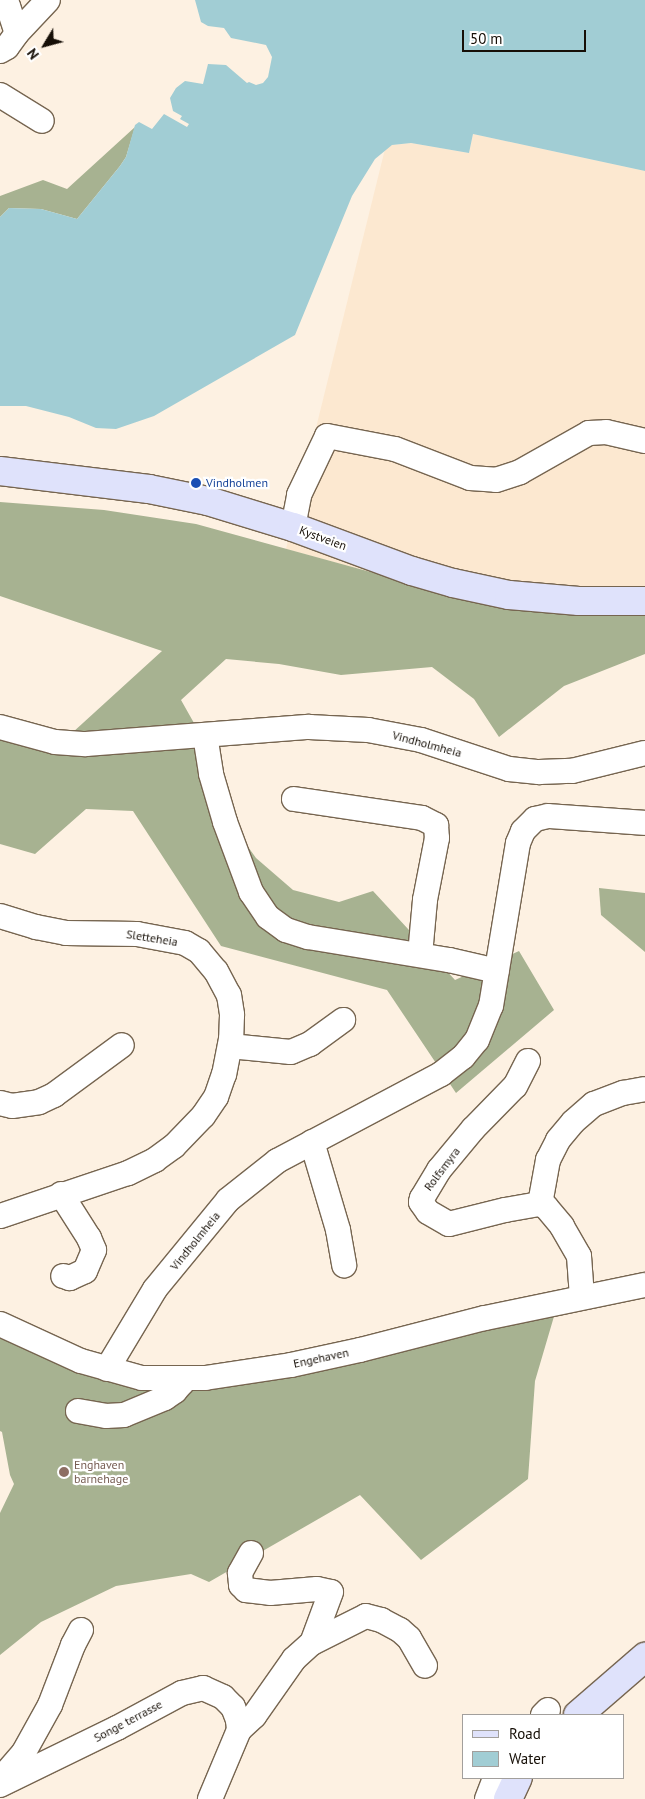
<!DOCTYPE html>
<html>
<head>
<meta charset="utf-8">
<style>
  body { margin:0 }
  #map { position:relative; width:645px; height:1799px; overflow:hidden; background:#fdf1e2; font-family:"PT Sans",sans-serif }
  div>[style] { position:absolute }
  .built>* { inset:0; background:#fce8d0 }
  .forest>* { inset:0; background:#a7b291 }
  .water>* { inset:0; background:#a1cdd4 }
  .roads { filter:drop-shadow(1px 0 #766550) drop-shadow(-1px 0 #766550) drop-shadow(0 1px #766550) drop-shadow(0 -1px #766550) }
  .minor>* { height:24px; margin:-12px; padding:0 12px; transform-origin:12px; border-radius:12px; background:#fff }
  .major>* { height:28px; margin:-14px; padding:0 14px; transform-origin:14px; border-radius:14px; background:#dfe2fb }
  .dots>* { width:14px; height:14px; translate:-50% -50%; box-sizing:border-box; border:2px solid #fff; border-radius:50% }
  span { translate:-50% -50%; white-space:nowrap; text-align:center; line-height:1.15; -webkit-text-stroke:4.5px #fff; paint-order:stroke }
  .transit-label { font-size:12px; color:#164399 }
  .left { translate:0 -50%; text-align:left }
  .street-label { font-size:12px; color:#160f07 }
  .education-label { font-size:12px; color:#785e54 }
  .legend { position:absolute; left:462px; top:1714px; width:162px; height:65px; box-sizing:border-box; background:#fff; border:1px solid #a29f9c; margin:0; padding:6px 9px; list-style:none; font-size:15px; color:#160f07 }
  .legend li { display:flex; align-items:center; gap:10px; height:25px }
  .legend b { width:25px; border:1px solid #a29f9c }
  .north { position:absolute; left:20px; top:20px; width:50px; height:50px; -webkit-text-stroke:4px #fff; paint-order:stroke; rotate:233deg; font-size:14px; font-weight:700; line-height:20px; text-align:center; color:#160f07 }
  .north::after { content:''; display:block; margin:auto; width:18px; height:22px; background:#160f07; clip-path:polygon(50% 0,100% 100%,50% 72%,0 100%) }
  .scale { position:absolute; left:462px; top:30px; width:124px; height:22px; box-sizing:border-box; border:2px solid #160f07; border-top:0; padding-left:6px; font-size:15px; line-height:18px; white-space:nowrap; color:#160f07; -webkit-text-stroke:4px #fff; paint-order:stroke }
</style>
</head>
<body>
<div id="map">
  <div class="built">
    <div style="clip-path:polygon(473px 134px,645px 171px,645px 610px,469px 599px,286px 549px,385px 149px,392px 145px,411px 143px,469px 153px)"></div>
  </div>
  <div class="forest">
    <div style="clip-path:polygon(135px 127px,126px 157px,120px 166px,77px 219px,41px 209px,9px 208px,0 217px,0 196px,43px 180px,67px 189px)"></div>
    <div style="clip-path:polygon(0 502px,104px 510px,196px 524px,469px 599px,645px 610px,645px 654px,564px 686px,499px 737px,474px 699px,432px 667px,341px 675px,279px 664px,226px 659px,181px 700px,216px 762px,221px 809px,256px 858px,293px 890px,339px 902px,373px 891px,455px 980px,519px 951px,554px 1010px,456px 1093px,387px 990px,221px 946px,133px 811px,86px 809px,35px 854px,0 844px,0 733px,72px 733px,162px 651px,0 596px)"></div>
    <div style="clip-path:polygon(599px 888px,645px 893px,645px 952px,601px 915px)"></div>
    <div style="clip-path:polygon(555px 1313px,535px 1381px,528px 1479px,421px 1560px,360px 1495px,209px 1582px,191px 1574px,116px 1586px,41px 1622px,0 1655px,0 1513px,14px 1484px,10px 1475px,2px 1432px,0 1431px,0 1320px,151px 1374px)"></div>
  </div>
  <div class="water">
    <div style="clip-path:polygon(195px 0,645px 0,645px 171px,473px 134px,469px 153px,411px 143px,392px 145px,375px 159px,352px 196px,295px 335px,154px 416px,116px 429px,96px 428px,69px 417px,26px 406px,0 406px,0 217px,9px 208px,41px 209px,77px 219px,120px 166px,126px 157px,135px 125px,139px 122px,152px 129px,164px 114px,187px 127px,189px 124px,180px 119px,182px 116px,173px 111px,170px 98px,176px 88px,185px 81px,203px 84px,208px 64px,226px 65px,247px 83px,249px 82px,256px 85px,263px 83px,268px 77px,272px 57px,266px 45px,231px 38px,224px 28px,208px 26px,201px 22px)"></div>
  </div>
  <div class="roads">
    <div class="minor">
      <div style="left:0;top:1px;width:9px;rotate:32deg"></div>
      <div style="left:8px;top:6px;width:28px;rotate:72deg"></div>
      <div style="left:0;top:51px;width:8px;rotate:-30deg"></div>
      <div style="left:7px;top:47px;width:17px;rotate:-54deg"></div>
      <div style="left:17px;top:33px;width:45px;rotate:-46.8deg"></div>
      <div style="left:0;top:95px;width:49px;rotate:31.8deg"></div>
      <div style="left:293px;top:527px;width:33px;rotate:-79deg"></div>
      <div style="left:299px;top:495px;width:65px;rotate:-64.6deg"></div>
      <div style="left:327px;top:436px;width:69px;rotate:10.8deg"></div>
      <div style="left:395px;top:449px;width:80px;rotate:21.1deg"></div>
      <div style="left:470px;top:478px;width:26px;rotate:4deg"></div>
      <div style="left:496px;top:480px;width:25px;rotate:-18deg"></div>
      <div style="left:520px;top:472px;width:79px;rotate:-29.5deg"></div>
      <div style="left:589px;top:433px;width:17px;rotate:-3deg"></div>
      <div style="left:606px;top:432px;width:40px;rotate:13deg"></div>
      <div style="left:0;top:727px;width:57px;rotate:15.3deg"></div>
      <div style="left:55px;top:742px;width:31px;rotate:4deg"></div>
      <div style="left:86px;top:744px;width:224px;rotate:-4.4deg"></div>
      <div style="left:309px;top:727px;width:59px;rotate:2.9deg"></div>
      <div style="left:368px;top:730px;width:54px;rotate:10.7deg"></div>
      <div style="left:421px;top:740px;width:93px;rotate:18.2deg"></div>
      <div style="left:509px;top:769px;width:30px;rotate:6deg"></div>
      <div style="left:539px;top:772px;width:33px;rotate:-2deg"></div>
      <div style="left:572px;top:771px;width:75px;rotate:-13.9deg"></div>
      <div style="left:205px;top:735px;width:39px;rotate:81deg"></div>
      <div style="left:211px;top:774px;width:50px;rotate:73.7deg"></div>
      <div style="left:225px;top:822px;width:75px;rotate:69.6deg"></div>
      <div style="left:251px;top:892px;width:30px;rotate:56deg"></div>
      <div style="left:268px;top:917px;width:22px;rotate:36deg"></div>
      <div style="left:286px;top:930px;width:23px;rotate:18deg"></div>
      <div style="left:308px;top:937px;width:143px;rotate:9.3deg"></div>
      <div style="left:449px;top:960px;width:49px;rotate:12.9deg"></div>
      <div style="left:294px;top:799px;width:129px;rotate:8.4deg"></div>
      <div style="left:422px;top:818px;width:16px;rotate:27deg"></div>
      <div style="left:436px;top:825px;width:13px;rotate:86deg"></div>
      <div style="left:437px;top:838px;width:63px;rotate:101deg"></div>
      <div style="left:425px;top:900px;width:55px;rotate:95.2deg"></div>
      <div style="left:0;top:916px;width:38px;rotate:17deg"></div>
      <div style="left:36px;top:927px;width:31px;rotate:11deg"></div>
      <div style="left:66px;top:933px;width:71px;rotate:0.8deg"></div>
      <div style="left:137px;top:934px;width:49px;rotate:10.6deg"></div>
      <div style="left:185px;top:943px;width:16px;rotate:30deg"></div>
      <div style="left:199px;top:951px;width:26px;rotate:50deg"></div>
      <div style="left:216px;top:971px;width:27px;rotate:62deg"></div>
      <div style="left:229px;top:995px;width:20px;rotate:81deg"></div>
      <div style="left:232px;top:1015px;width:24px;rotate:92deg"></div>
      <div style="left:231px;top:1039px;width:36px;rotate:101deg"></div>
      <div style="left:224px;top:1074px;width:24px;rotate:109deg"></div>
      <div style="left:216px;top:1097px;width:23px;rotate:124deg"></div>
      <div style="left:203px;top:1116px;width:42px;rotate:134deg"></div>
      <div style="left:174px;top:1146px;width:24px;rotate:144deg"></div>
      <div style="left:155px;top:1160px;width:30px;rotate:154deg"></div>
      <div style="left:128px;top:1173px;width:135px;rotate:161.4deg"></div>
      <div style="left:230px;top:1046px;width:61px;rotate:5.6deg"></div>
      <div style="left:291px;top:1052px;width:21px;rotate:-23deg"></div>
      <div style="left:310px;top:1044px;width:41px;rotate:-36deg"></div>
      <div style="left:528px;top:1061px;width:28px;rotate:117deg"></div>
      <div style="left:515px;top:1086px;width:60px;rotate:134.3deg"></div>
      <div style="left:473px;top:1129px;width:53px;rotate:129.7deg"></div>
      <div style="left:439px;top:1170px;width:33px;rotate:121deg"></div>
      <div style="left:422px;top:1198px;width:4px;rotate:104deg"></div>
      <div style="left:421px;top:1202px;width:12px;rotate:55deg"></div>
      <div style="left:428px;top:1212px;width:24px;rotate:30deg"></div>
      <div style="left:449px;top:1224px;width:58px;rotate:-14deg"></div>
      <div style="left:505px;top:1210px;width:36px;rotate:-10deg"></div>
      <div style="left:0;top:1103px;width:12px;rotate:14deg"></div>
      <div style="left:12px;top:1106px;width:27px;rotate:-8deg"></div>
      <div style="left:39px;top:1102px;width:17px;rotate:-25deg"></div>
      <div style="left:54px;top:1095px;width:84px;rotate:-36.3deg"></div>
      <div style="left:312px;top:1142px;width:92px;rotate:73.5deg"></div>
      <div style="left:338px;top:1230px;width:36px;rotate:80deg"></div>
      <div style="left:61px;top:1194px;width:52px;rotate:57.5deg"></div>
      <div style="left:89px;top:1238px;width:13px;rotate:67deg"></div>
      <div style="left:94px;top:1250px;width:23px;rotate:113deg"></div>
      <div style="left:85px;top:1271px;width:17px;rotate:155deg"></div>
      <div style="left:70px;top:1278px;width:7px;rotate:-164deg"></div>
      <div style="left:582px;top:1297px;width:41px;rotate:-94.2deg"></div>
      <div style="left:579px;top:1256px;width:34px;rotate:-120deg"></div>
      <div style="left:562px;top:1226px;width:25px;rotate:-130deg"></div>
      <div style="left:546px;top:1207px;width:7px;rotate:-153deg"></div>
      <div style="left:540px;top:1204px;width:45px;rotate:-79.7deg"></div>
      <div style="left:548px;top:1160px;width:22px;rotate:-63deg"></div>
      <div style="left:558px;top:1140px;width:23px;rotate:-50deg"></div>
      <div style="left:573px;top:1122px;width:28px;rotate:-41deg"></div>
      <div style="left:594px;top:1104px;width:31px;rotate:-21deg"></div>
      <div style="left:623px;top:1093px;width:22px;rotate:-10deg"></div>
      <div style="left:0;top:1324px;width:89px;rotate:24.6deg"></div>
      <div style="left:81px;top:1361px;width:63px;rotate:15.6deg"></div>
      <div style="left:142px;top:1378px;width:63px"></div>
      <div style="left:205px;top:1378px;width:87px;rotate:-8.6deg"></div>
      <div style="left:291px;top:1365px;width:71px;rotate:-12.3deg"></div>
      <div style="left:360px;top:1350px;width:129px;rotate:-14.4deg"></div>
      <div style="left:485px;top:1318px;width:163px;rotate:-11.7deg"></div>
      <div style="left:107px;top:1369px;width:93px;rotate:-59deg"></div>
      <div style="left:155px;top:1289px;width:115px;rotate:-50.6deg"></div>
      <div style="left:228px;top:1200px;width:63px;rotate:-38.5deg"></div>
      <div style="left:277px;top:1161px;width:186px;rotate:-27.9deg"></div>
      <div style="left:441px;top:1074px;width:28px;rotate:-38deg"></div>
      <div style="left:463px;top:1057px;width:22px;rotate:-51deg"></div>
      <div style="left:477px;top:1040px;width:37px;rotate:-68deg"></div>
      <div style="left:491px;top:1006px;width:165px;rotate:-80.6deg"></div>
      <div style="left:518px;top:843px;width:13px;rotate:-67deg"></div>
      <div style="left:523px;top:831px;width:17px;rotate:-45deg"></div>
      <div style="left:535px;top:819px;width:13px;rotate:-13deg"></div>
      <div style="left:548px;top:816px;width:97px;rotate:4.1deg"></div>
      <div style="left:78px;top:1411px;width:28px;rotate:10deg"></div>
      <div style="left:106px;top:1416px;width:18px;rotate:-3deg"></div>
      <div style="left:124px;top:1415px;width:44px;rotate:-22.5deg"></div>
      <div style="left:165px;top:1398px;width:12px;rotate:-35deg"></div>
      <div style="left:175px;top:1391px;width:11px;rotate:-49deg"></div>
      <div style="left:182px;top:1383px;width:4px;rotate:-90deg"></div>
      <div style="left:251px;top:1553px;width:23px;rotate:119deg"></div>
      <div style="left:240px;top:1573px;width:12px;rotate:85deg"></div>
      <div style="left:241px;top:1585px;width:7px;rotate:45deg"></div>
      <div style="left:246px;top:1590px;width:24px;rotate:7deg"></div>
      <div style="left:270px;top:1593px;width:47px;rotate:-4.9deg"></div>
      <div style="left:317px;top:1589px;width:14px;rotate:12deg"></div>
      <div style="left:331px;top:1592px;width:54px;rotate:110.4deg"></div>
      <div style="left:543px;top:1715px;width:7px;rotate:-45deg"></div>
      <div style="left:239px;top:1730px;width:21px;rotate:-43deg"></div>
      <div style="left:254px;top:1716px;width:70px;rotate:-54.9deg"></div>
      <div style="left:294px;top:1659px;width:24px;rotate:-42deg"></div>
      <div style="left:312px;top:1643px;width:60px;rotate:-26.6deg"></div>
      <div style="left:366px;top:1616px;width:16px;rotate:15deg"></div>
      <div style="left:381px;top:1620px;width:21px;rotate:28deg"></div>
      <div style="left:400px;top:1630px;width:12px;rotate:42deg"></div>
      <div style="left:409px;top:1638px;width:32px;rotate:60deg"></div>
      <div style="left:1px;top:1783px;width:11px;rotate:-63deg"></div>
      <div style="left:6px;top:1773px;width:28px;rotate:-49deg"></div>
      <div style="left:24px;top:1752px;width:54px;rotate:-61deg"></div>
      <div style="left:50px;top:1705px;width:64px;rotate:-69deg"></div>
      <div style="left:73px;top:1645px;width:17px;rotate:-62deg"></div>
      <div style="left:0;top:1785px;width:130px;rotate:-26deg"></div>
      <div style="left:117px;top:1728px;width:74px;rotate:-28.3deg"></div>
      <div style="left:182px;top:1693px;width:22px;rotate:-13deg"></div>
      <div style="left:203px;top:1688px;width:22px;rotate:24deg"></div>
      <div style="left:223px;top:1697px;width:14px;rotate:45deg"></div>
      <div style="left:233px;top:1707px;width:14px;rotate:69deg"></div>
      <div style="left:238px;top:1720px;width:10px;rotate:84deg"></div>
      <div style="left:239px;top:1730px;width:75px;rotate:112.8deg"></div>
      <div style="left:487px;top:1799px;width:22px;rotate:-69deg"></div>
    </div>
    <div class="major">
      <div style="left:0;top:471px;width:150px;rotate:6.9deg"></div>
      <div style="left:149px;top:489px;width:60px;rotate:11.5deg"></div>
      <div style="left:208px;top:501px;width:89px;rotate:17deg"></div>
      <div style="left:293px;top:527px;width:127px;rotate:20.3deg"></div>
      <div style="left:412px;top:571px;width:43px;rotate:16.3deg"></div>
      <div style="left:453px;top:583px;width:57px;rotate:12.1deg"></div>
      <div style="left:509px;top:595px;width:70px;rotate:4.9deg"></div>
      <div style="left:579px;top:601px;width:66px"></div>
      <div style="left:578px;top:1715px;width:89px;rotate:-40.9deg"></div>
      <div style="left:508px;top:1799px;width:23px;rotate:-65deg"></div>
    </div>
  </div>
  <div class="dots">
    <div style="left:196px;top:483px;background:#1a4fb4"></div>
    <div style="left:64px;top:1472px;background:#8d6e63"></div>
  </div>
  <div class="transit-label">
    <span class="left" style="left:206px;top:483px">Vindholmen</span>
  </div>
  <div class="street-label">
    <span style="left:323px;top:538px;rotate:20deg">Kystveien</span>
    <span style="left:427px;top:744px;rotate:15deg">Vindholmheia</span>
    <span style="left:152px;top:938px;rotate:9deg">Sletteheia</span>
    <span style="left:442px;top:1169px;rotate:-53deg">Rolfsmyra</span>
    <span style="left:195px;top:1241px;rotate:-51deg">Vindholmheia</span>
    <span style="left:321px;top:1358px;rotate:-12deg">Engehaven</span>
    <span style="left:128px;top:1721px;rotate:-28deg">Songe terrasse</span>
  </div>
  <div class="education-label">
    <span class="left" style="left:74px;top:1472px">Enghaven<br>barnehage</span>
  </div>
  <ul class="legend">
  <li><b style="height:6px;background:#dfe2fb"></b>Road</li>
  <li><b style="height:14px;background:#a1cdd4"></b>Water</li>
  </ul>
  <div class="north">N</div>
  <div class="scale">50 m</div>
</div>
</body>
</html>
